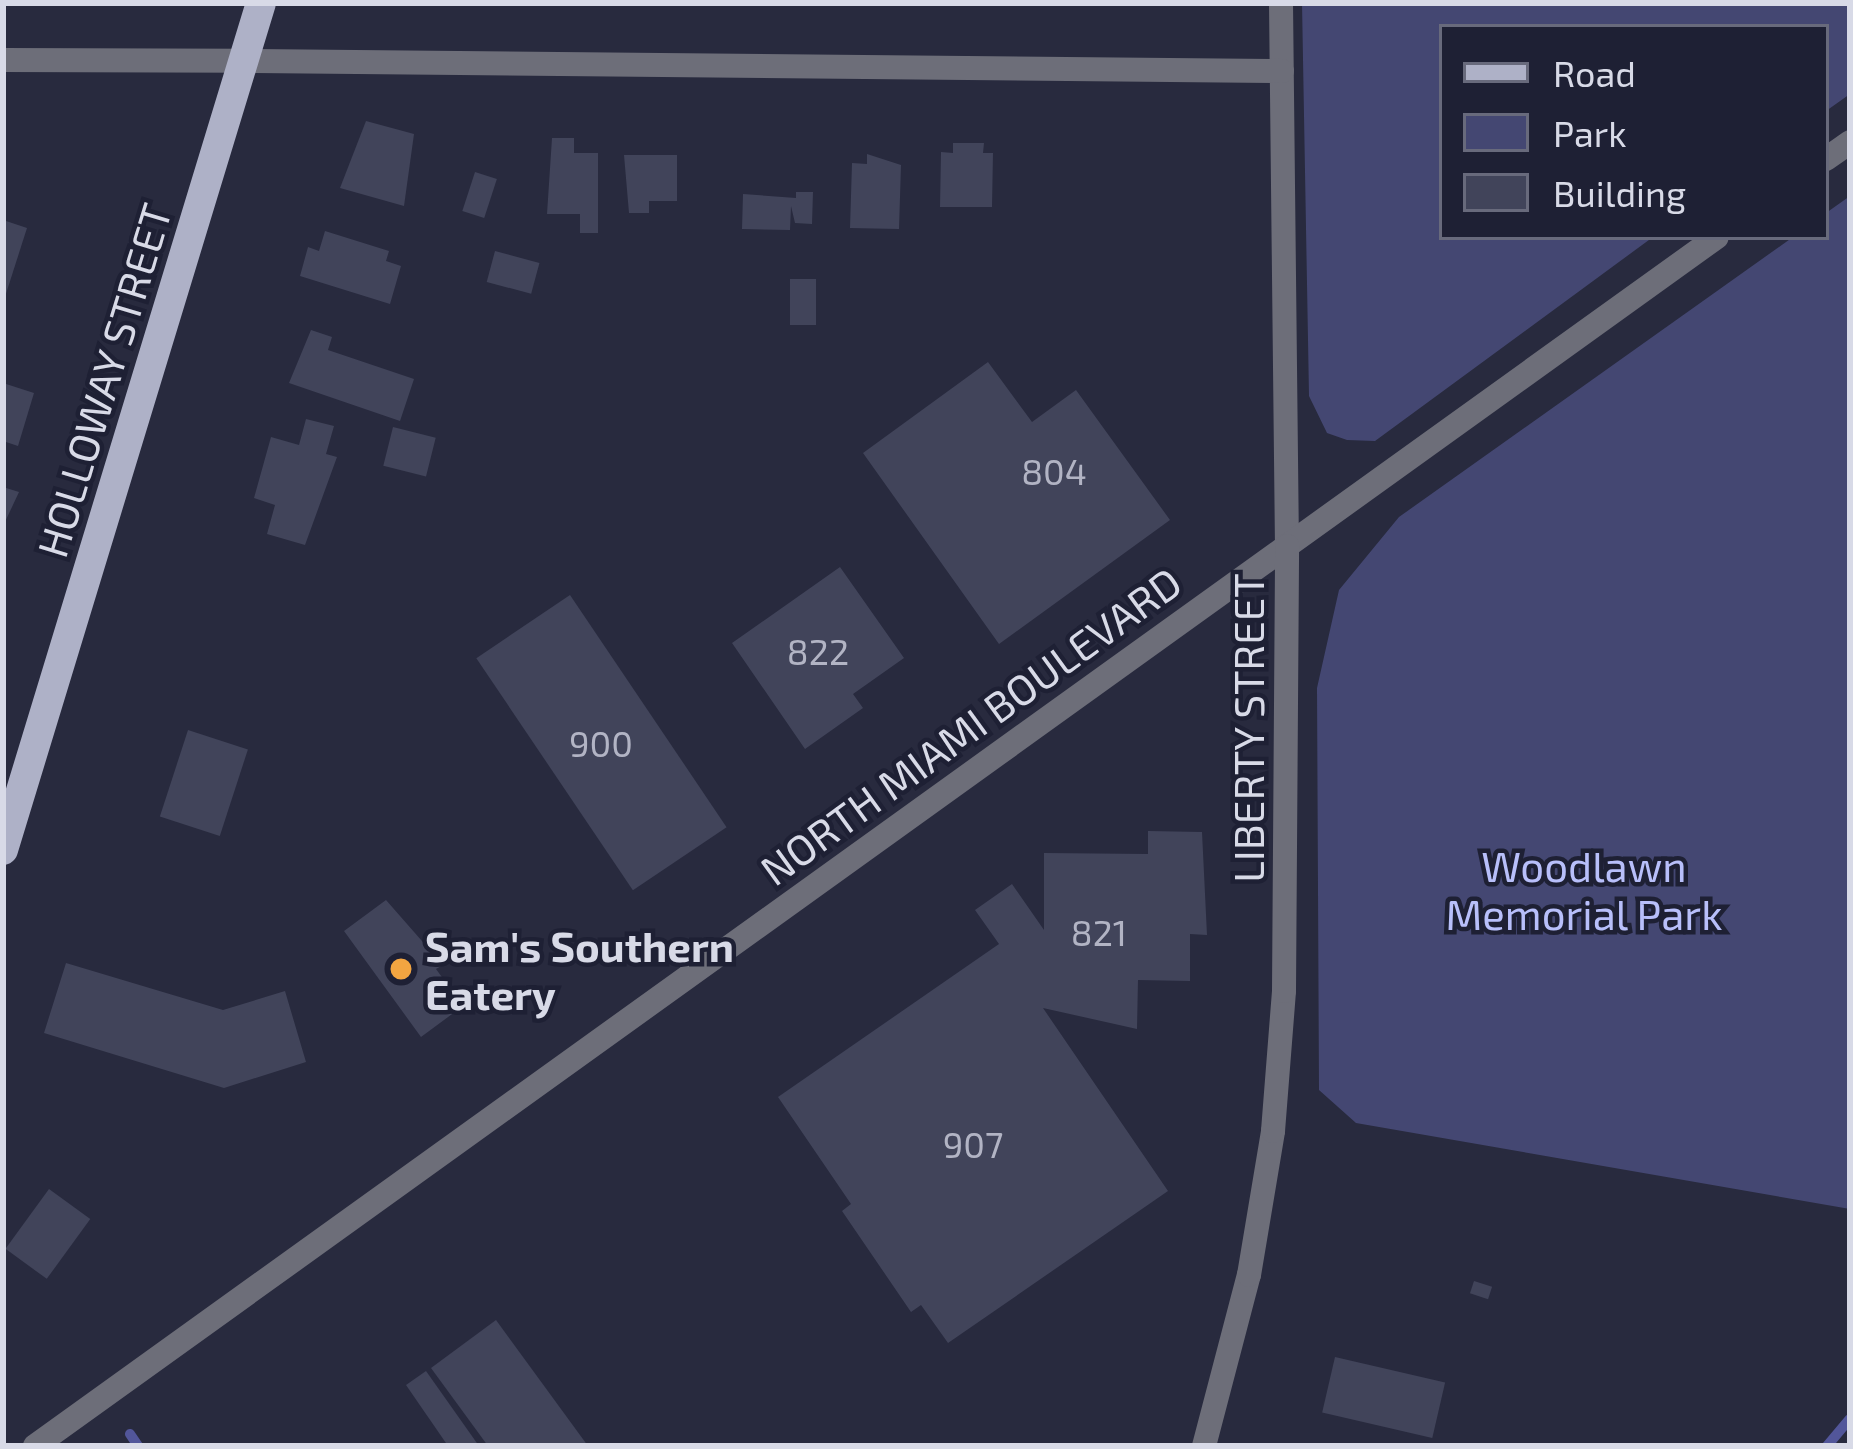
<!DOCTYPE html>
<html>
<head>
<meta charset="utf-8">
<style>
  body { margin:0 }
  #map { position:relative; width:1853px; height:1449px; overflow:hidden; background:#282a3e; font-family:"Exo 2",sans-serif }
  div>[style] { position:absolute }
  .green>* { inset:0; background:#444772 }
  .stream>* { height:10px; margin:-5px; padding:0 5px; transform-origin:5px; border-radius:5px; background:#52569a }
  .building>* { inset:0; background:#41445a; transform-origin:0 0 }
  .minor>* { height:24px; margin:-12px; padding:0 12px; transform-origin:12px; border-radius:12px; background:#6d6e79 }
  .tertiary>* { height:24px; margin:-12px; padding:0 12px; transform-origin:12px; border-radius:12px; background:#6d6e79 }
  .primary>* { height:30px; margin:-15px; padding:0 15px; transform-origin:15px; border-radius:15px; background:#aeb1c7 }
  .dots>* { width:33px; height:33px; translate:-50% -50%; box-sizing:border-box; border:6px solid #1e2034; border-radius:50% }
  span { translate:-50% -50%; white-space:nowrap; text-align:center; line-height:1.15; -webkit-text-stroke:9px #1e2034; paint-order:stroke }
  .number-label { font-size:36px; color:#b2b4c4 }
  .number-label span { -webkit-text-stroke-width:0 }
  .street-label { font-size:42px; color:#d8dae7 }
  .park-label { font-size:42px; color:#b8bffa }
  .poi-label { font-size:42px; color:#d8dae7; font-weight:700 }
  .left { translate:0 -50%; text-align:left }
  .frame { position:absolute; inset:0; border:6px solid #d8dae7; pointer-events:none }
  .legend { position:absolute; left:1439px; top:24px; width:390px; height:216px; box-sizing:border-box; background:#1e2034; border:3px solid #686a7c; margin:0; padding:15px 21px; list-style:none; font-size:36px; color:#d8dae7 }
  .legend li { display:flex; align-items:center; gap:24px; height:60px }
  .legend b { width:60px; border:3px solid #686a7c }
</style>
</head>
<body>
<div id="map">
  <div class="green">
    <div style="clip-path:polygon(1302px 3px,1850px 3px,1850px 94px,1826px 111px,1826px 27px,1442px 27px,1442px 237px,1653px 237px,1375px 441px,1347px 440px,1327px 433px,1309px 396px)"></div>
    <div style="clip-path:polygon(1850px 196px,1850px 1209px,1356px 1123px,1319px 1090px,1317px 688px,1339px 590px,1399px 517px,1793px 237px,1826px 237px,1826px 213px)"></div>
  </div>
  <div class="stream">
    <div style="left:130px;top:1434px;width:14px;rotate:56deg"></div>
    <div style="left:1827px;top:1446px;width:35px;rotate:-50deg"></div>
  </div>
  <div class="building">
    <div style="clip-path:polygon(366px 121px,414px 134px,404px 206px,340px 188px)"></div>
    <div style="clip-path:polygon(552px 138px,574px 138px,574px 153px,598px 153px,598px 233px,580px 233px,580px 214px,547px 214px)"></div>
    <div style="clip-path:polygon(953px 143px,984px 143px,983px 153px,993px 153px,992px 207px,940px 207px,941px 152px,953px 153px)"></div>
    <div style="clip-path:polygon(867px 154px,901px 165px,899px 229px,850px 228px,852px 163px,867px 164px)"></div>
    <div style="clip-path:polygon(624px 155px,677px 155px,677px 201px,649px 201px,649px 213px,629px 213px)"></div>
    <div style="left:475px;top:172px;width:23px;height:41px;rotate:18deg"></div>
    <div style="clip-path:polygon(796px 192px,813px 192px,812px 224px,795px 223px,791px 206px,790px 230px,742px 229px,743px 194px,796px 198px)"></div>
    <div style="clip-path:polygon(3px 220px,27px 228px,4px 300px,3px 299px)"></div>
    <div style="clip-path:polygon(325px 231px,389px 251px,386px 261px,401px 266px,390px 304px,300px 276px,308px 247px,319px 251px)"></div>
    <div style="left:495px;top:251px;width:46px;height:32px;rotate:15deg"></div>
    <div style="left:790px;top:279px;width:26px;height:46px"></div>
    <div style="clip-path:polygon(311px 330px,332px 337px,328px 350px,414px 379px,400px 421px,289px 383px)"></div>
    <div style="clip-path:polygon(988px 362px,1032px 422px,1076px 390px,1170px 520px,999px 644px,863px 453px)"></div>
    <div style="clip-path:polygon(3px 383px,34px 393px,18px 446px,3px 441px)"></div>
    <div style="clip-path:polygon(306px 419px,334px 426px,326px 454px,337px 457px,305px 545px,267px 534px,275px 505px,254px 498px,271px 437px,299px 445px)"></div>
    <div style="left:393px;top:427px;width:44px;height:40px;rotate:14deg"></div>
    <div style="clip-path:polygon(3px 487px,19px 492px,4px 524px,3px 524px)"></div>
    <div style="clip-path:polygon(840px 567px,904px 658px,853px 694px,863px 708px,805px 749px,732px 643px)"></div>
    <div style="left:570px;top:595px;width:280px;height:113px;rotate:56deg"></div>
    <div style="left:188px;top:730px;width:63px;height:91px;rotate:18deg"></div>
    <div style="clip-path:polygon(1148px 831px,1202px 832px,1207px 935px,1190px 934px,1190px 981px,1138px 980px,1137px 1029px,1043px 1008px,1168px 1191px,948px 1343px,921px 1305px,911px 1312px,842px 1211px,851px 1204px,778px 1097px,999px 944px,975px 910px,1012px 884px,1044px 930px,1044px 853px,1148px 854px)"></div>
    <div style="clip-path:polygon(386px 900px,443px 965px,436px 969px,463px 1006px,421px 1037px,344px 931px)"></div>
    <div style="clip-path:polygon(66px 963px,223px 1010px,285px 991px,306px 1062px,224px 1088px,44px 1033px)"></div>
    <div style="left:49px;top:1189px;width:51px;height:74px;rotate:36deg"></div>
    <div style="left:1474px;top:1281px;width:19px;height:13px;rotate:18deg"></div>
    <div style="clip-path:polygon(496px 1320px,588px 1446px,488px 1446px,431px 1368px)"></div>
    <div style="left:1335px;top:1357px;width:113px;height:57px;rotate:13deg"></div>
    <div style="clip-path:polygon(426px 1371px,479px 1446px,448px 1446px,406px 1385px)"></div>
  </div>
  <div class="minor">
    <div style="left:1281px;top:3px;width:543px;rotate:89.37deg"></div>
    <div style="left:243px;top:61px;width:1039px;rotate:0.55deg"></div>
  </div>
  <div class="tertiary">
    <div style="left:3px;top:60px;width:240px;rotate:0.2deg"></div>
    <div style="left:1826px;top:159px;width:29px;rotate:-35deg"></div>
    <div style="left:35px;top:1446px;width:2071px;rotate:-35.71deg"></div>
    <div style="left:1204px;top:1446px;width:177px;rotate:-75.3deg"></div>
    <div style="left:1249px;top:1275px;width:146px;rotate:-80.5deg"></div>
    <div style="left:1273px;top:1131px;width:140px;rotate:-85.5deg"></div>
    <div style="left:1284px;top:991px;width:445px;rotate:-89.6deg"></div>
  </div>
  <div class="primary">
    <div style="left:3px;top:850px;width:885px;rotate:-73.06deg"></div>
  </div>
  <div class="dots">
    <div style="left:401px;top:969px;background:#f2a541"></div>
  </div>
  <div class="number-label">
    <span style="left:1054px;top:471px">804</span>
    <span style="left:818px;top:651px">822</span>
    <span style="left:601px;top:743px">900</span>
    <span style="left:1099px;top:932px">821</span>
    <span style="left:973px;top:1144px">907</span>
  </div>
  <div class="street-label">
    <span style="left:103px;top:380px;rotate:-73deg">HOLLOWAY STREET</span>
    <span style="left:970px;top:725px;rotate:-36deg">NORTH MIAMI BOULEVARD</span>
    <span style="left:1247px;top:728px;rotate:-90deg">LIBERTY STREET</span>
  </div>
  <div class="park-label">
    <span style="left:1584px;top:889px">Woodlawn<br>Memorial Park</span>
  </div>
  <div class="poi-label">
    <span class="left" style="left:425px;top:969px">Sam's Southern<br>Eatery</span>
  </div>
  <div class="frame"></div>
  <ul class="legend">
  <li><b style="height:15px;background:#aeb1c7"></b>Road</li>
  <li><b style="height:33px;background:#444772"></b>Park</li>
  <li><b style="height:33px;background:#41445a"></b>Building</li>
  </ul>
</div>
</body>
</html>
